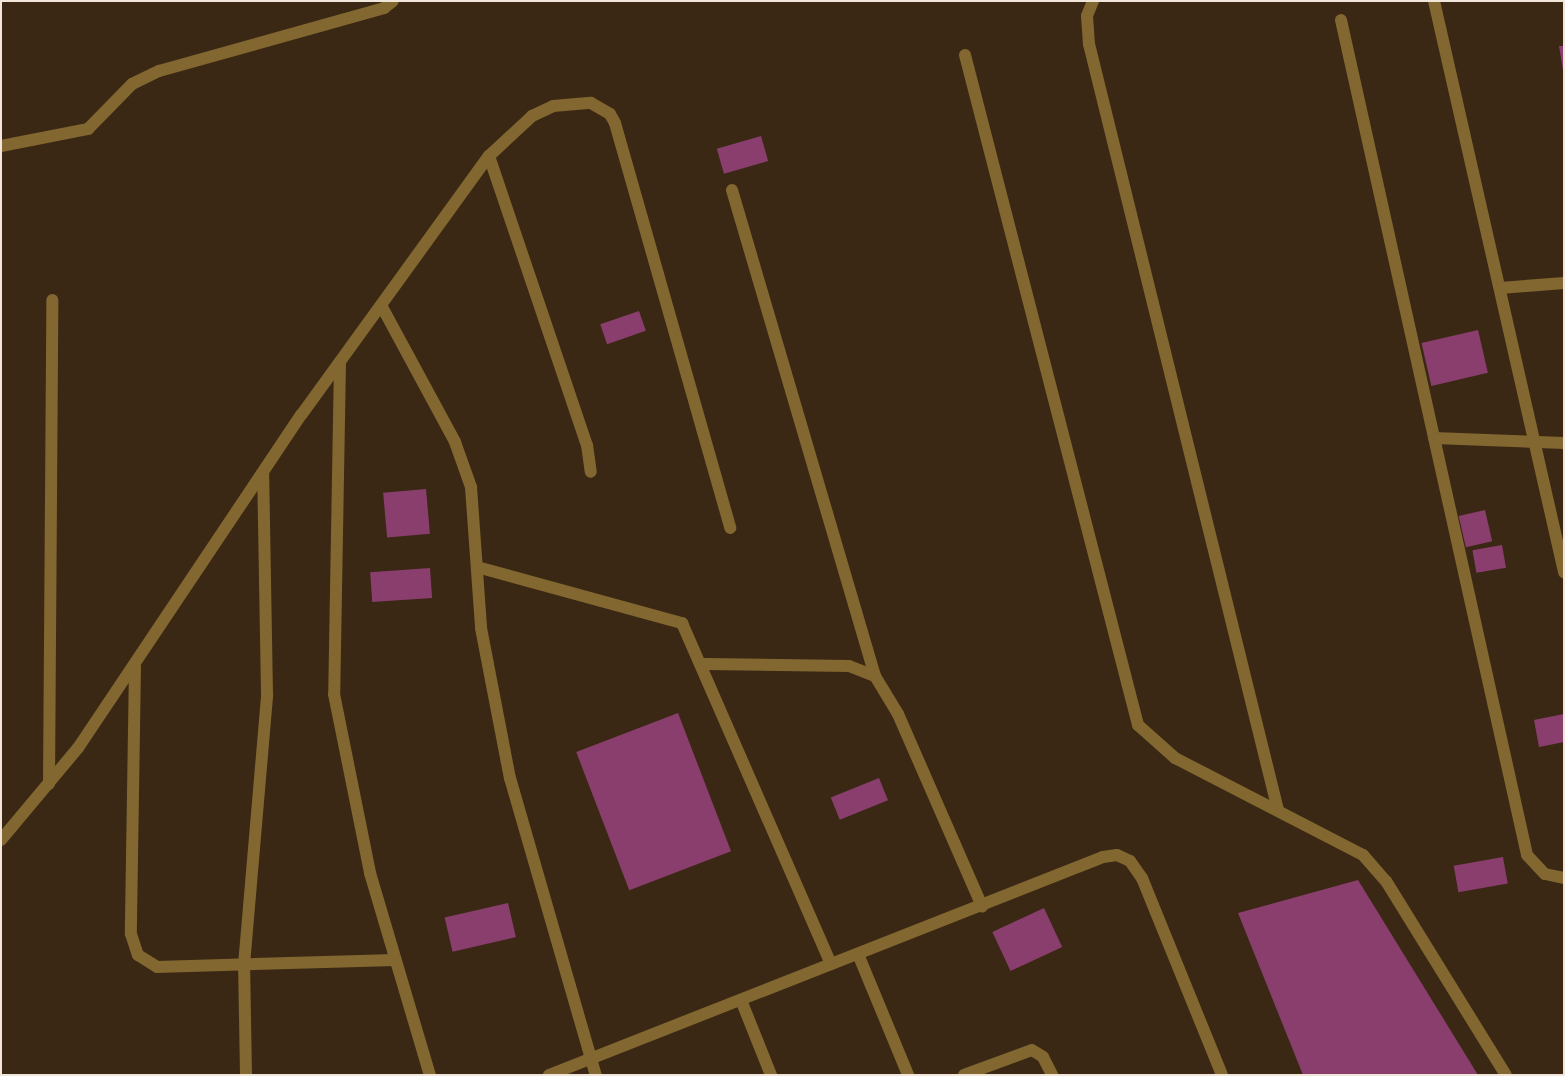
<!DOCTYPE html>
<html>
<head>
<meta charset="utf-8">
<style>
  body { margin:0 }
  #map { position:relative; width:1565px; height:1076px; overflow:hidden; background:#3a2814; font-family:Commissioner,sans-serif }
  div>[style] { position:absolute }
  .building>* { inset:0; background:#8a3e6e; transform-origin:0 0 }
  .service>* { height:12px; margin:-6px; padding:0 6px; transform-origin:6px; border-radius:6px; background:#826730 }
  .minor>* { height:12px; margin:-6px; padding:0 6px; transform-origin:6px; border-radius:6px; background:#826730 }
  span { translate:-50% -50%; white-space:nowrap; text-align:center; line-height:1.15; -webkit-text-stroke:4.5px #1b130a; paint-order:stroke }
  .frame { position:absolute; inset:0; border:2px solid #f2e6da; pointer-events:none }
</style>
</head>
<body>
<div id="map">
  <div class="building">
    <div style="clip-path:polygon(1559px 46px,1564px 46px,1564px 70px,1563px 70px)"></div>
    <div style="left:761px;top:136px;width:26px;height:46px;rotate:74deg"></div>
    <div style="left:639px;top:311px;width:21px;height:41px;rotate:71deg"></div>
    <div style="left:1478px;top:330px;width:44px;height:58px;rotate:77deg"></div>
    <div style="left:426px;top:489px;width:45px;height:43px;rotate:85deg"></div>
    <div style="left:1485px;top:510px;width:32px;height:27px;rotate:77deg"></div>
    <div style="left:1502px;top:545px;width:23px;height:30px;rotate:80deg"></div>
    <div style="left:430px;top:568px;width:30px;height:60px;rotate:86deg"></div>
    <div style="left:678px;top:713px;width:148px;height:109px;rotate:69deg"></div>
    <div style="clip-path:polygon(1564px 714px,1564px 742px,1539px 747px,1534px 720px)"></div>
    <div style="left:879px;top:778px;width:24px;height:52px;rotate:68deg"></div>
    <div style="left:1503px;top:857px;width:27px;height:50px;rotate:80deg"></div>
    <div style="clip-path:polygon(1358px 880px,1478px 1075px,1303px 1075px,1238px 913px)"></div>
    <div style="left:508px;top:903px;width:35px;height:65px;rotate:77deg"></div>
    <div style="left:1044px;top:908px;width:43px;height:57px;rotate:65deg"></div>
  </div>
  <div class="service">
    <div style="left:1px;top:146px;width:89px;rotate:-11.1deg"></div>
    <div style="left:88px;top:129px;width:63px;rotate:-45.6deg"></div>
    <div style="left:132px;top:84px;width:30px;rotate:-26deg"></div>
    <div style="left:159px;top:71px;width:234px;rotate:-15.6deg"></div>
    <div style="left:384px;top:8px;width:11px;rotate:-38deg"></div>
  </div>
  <div class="minor">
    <div style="left:1093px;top:1px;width:16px;rotate:112deg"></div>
    <div style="left:1087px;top:16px;width:28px;rotate:86deg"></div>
    <div style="left:1089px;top:44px;width:789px;rotate:76.14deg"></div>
    <div style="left:1434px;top:1px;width:586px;rotate:77.17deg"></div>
    <div style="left:1341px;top:20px;width:855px;rotate:77.44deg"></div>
    <div style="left:1527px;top:855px;width:26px;rotate:47deg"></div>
    <div style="left:1545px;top:874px;width:19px;rotate:12deg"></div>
    <div style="left:965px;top:55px;width:692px;rotate:75.52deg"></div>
    <div style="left:1138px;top:725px;width:50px;rotate:41.7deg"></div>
    <div style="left:1175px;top:758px;width:212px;rotate:27.3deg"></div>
    <div style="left:1363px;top:855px;width:35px;rotate:49deg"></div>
    <div style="left:1386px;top:881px;width:228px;rotate:58.3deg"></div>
    <div style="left:489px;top:156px;width:305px;rotate:71.3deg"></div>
    <div style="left:587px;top:445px;width:27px;rotate:82deg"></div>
    <div style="left:732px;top:190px;width:507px;rotate:73.6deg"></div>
    <div style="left:1500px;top:288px;width:64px;rotate:-4.5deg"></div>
    <div style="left:381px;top:305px;width:156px;rotate:61.6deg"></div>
    <div style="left:455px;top:442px;width:48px;rotate:70.4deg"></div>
    <div style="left:471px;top:487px;width:141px;rotate:85.9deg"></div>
    <div style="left:481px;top:628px;width:153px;rotate:79.1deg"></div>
    <div style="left:510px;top:778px;width:309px;rotate:73.9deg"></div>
    <div style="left:340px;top:362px;width:332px;rotate:91deg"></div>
    <div style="left:334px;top:694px;width:183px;rotate:78.6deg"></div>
    <div style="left:370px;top:873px;width:211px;rotate:73.5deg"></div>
    <div style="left:1434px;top:438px;width:130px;rotate:2.2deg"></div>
    <div style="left:477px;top:567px;width:213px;rotate:15.3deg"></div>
    <div style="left:682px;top:623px;width:372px;rotate:66.4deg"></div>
    <div style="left:704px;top:664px;width:145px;rotate:0.8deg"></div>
    <div style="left:849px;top:666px;width:28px;rotate:21deg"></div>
    <div style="left:875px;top:676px;width:44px;rotate:58.8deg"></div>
    <div style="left:898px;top:714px;width:210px;rotate:66.4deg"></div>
    <div style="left:135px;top:666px;width:268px;rotate:90.9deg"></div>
    <div style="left:131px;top:934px;width:22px;rotate:72deg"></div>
    <div style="left:138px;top:955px;width:22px;rotate:32deg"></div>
    <div style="left:157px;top:967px;width:238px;rotate:-1.7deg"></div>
    <div style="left:49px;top:784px;width:484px;rotate:-89.6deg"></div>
    <div style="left:1px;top:840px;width:120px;rotate:-50.1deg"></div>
    <div style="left:78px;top:748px;width:402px;rotate:-56.2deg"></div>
    <div style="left:302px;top:414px;width:319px;rotate:-54.1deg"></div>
    <div style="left:489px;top:156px;width:59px;rotate:-42.9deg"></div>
    <div style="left:532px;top:116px;width:23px;rotate:-25deg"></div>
    <div style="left:553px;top:106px;width:38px;rotate:-5deg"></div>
    <div style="left:591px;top:103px;width:22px;rotate:30deg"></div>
    <div style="left:610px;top:114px;width:10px;rotate:61deg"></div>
    <div style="left:615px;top:123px;width:421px;rotate:74.1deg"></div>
    <div style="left:858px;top:954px;width:131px;rotate:67.5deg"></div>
    <div style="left:741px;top:1000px;width:81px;rotate:68.2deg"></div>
    <div style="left:246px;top:1075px;width:110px;rotate:-91deg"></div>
    <div style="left:244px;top:965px;width:272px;rotate:-85.1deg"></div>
    <div style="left:267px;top:694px;width:221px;rotate:-91deg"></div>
    <div style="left:549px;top:1075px;width:595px;rotate:-21.48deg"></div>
    <div style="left:1103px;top:857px;width:14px;rotate:-8deg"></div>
    <div style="left:1117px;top:855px;width:14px;rotate:25deg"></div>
    <div style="left:1130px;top:861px;width:21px;rotate:55deg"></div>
    <div style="left:1142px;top:878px;width:213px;rotate:67.9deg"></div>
    <div style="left:964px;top:1075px;width:72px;rotate:-20.2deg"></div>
    <div style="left:1032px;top:1050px;width:13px;rotate:32deg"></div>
    <div style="left:1043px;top:1057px;width:20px;rotate:63deg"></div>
  </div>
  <div class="frame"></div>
</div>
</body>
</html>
